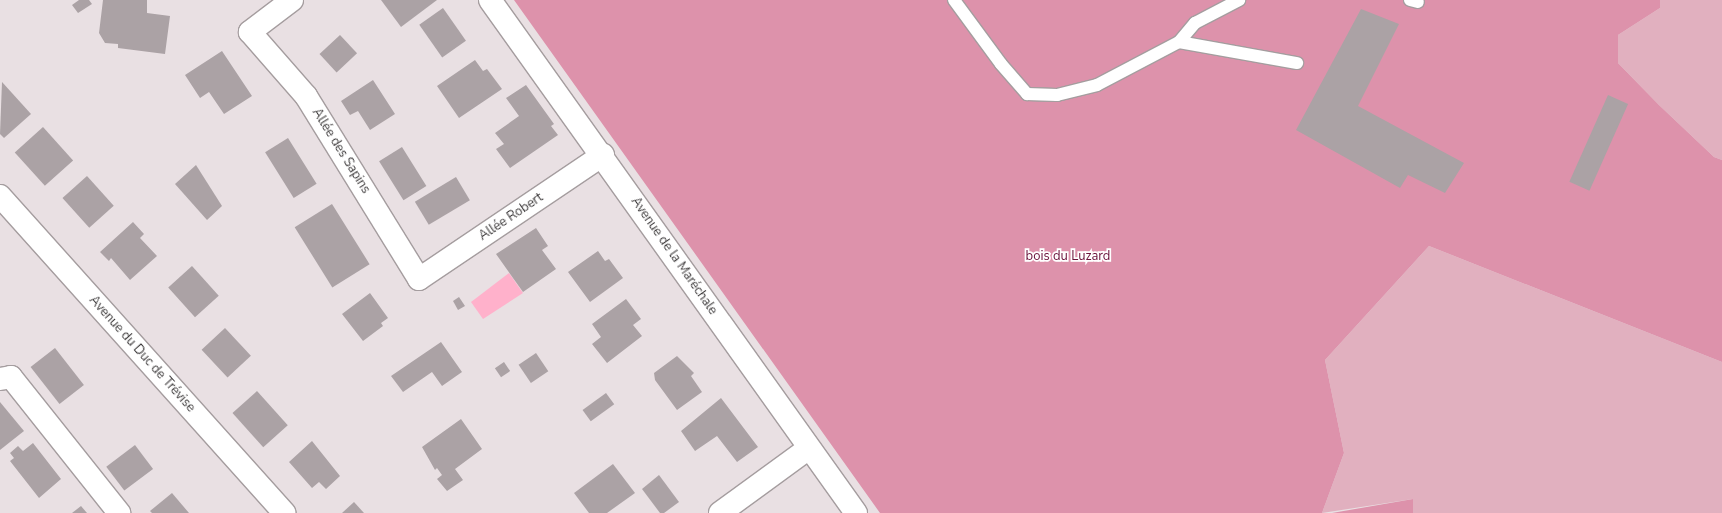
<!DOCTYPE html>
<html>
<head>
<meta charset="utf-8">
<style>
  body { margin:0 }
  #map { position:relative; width:1722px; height:513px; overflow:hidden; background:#e9e0e3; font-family:"Nunito Sans",sans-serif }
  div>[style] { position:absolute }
  .green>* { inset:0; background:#e1b0bf }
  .forest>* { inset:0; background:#dd92ab }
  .water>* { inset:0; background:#ffb1cb }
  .building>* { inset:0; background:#aba2a5; transform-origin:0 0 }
  .roads { filter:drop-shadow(1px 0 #a59d9f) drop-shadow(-1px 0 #a59d9f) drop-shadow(0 1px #a59d9f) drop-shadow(0 -1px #a59d9f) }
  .service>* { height:12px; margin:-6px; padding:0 6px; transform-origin:6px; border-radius:6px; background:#fff }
  .minor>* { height:22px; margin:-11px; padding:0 11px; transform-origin:11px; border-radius:11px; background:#fff }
  .tertiary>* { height:22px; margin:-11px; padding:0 11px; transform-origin:11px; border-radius:11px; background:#fff }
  span { translate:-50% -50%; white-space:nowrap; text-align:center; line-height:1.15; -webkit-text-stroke:3.5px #fff; paint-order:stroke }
  .street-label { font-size:13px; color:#3b3839 }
  .park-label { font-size:13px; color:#6b133c }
</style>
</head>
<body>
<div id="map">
  <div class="green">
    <div style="clip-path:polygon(1660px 0,1722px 0,1722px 160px,1714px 157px,1659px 105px,1618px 63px,1618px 35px,1660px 8px)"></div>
    <div style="clip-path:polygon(1429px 246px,1722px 362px,1722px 513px,1413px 513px,1413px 499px,1322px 513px,1344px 453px,1325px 360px)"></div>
  </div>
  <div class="forest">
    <div style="clip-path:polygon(514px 0,1660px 0,1660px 8px,1618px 35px,1618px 63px,1659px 105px,1714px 157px,1722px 160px,1722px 362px,1429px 246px,1325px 360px,1344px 453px,1322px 513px,880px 513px)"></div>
    <div style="clip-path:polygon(1413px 499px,1413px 513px,1332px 513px)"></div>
  </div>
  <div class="water">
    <div style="clip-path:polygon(509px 273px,523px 293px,483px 319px,471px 302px)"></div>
  </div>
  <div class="building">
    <div style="clip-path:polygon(79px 0,89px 0,92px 4px,78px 13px,72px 5px)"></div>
    <div style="clip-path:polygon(103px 0,147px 0,147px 13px,170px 16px,165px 54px,118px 48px,118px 44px,105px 43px,99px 33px)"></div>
    <div style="clip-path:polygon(381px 0,437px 0,401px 27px)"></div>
    <div style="left:443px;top:8px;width:40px;height:29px;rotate:55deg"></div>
    <div style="clip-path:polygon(1361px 9px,1399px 24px,1358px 106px,1464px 163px,1445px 193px,1408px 175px,1400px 188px,1296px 130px)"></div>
    <div style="left:340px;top:35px;width:25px;height:28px;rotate:47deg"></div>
    <div style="clip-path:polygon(222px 51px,252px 96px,224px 114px,209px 92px,200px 98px,185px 75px)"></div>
    <div style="clip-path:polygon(475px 60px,483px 71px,487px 69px,502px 89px,459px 118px,437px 86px)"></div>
    <div style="clip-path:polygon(373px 80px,395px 114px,370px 130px,358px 111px,350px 115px,341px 101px)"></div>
    <div style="clip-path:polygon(2px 82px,31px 114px,4px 138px,0 134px)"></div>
    <div style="clip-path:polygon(526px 85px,554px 124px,551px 126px,558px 135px,510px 168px,496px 149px,504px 144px,495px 133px,519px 116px,506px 98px)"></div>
    <div style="left:1608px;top:95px;width:22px;height:95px;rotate:24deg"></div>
    <div style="left:43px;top:127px;width:45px;height:38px;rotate:48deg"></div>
    <div style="left:288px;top:138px;width:54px;height:27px;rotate:58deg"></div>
    <div style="left:402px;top:147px;width:46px;height:27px;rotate:58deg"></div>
    <div style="clip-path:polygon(196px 165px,222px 206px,207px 220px,175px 184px)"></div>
    <div style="left:87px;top:176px;width:40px;height:33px;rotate:48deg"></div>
    <div style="left:456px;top:177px;width:27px;height:48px;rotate:59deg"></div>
    <div style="left:332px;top:204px;width:71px;height:44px;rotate:58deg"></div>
    <div style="clip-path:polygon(133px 222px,144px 234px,140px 238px,157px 256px,130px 280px,111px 258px,109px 261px,100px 252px)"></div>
    <div style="clip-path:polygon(536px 228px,548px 246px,542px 250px,556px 269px,523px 292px,496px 254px)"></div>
    <div style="clip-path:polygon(598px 251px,605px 261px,609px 259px,623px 278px,590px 302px,568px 272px)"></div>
    <div style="left:192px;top:266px;width:40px;height:32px;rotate:48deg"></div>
    <div style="clip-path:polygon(370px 293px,388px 318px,381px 323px,383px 326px,363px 341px,342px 314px)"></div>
    <div style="clip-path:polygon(459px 297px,465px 306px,458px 310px,453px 301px)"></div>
    <div style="clip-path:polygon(626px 299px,641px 319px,633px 325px,642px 336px,607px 363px,592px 344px,601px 337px,592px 324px)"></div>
    <div style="left:225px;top:328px;width:38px;height:32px;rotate:47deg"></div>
    <div style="clip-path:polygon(441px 342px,462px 372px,442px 386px,432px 372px,403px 392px,391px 376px)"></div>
    <div style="left:55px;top:348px;width:47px;height:31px;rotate:52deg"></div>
    <div style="left:536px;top:353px;width:22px;height:21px;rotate:56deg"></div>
    <div style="clip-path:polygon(677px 356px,694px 373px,691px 376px,702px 392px,677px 410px,655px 380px,654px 373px)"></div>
    <div style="left:504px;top:362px;width:11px;height:11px;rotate:56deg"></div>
    <div style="left:257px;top:391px;width:46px;height:33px;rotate:48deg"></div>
    <div style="left:606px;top:393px;width:14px;height:29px;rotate:54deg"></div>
    <div style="clip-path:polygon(721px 398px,758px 447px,737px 462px,717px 436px,695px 451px,681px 431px)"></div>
    <div style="clip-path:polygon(0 402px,24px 431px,0 450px)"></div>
    <div style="clip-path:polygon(461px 419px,482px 449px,455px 469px,463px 480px,447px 491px,437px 479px,442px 475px,437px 468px,435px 470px,422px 447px)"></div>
    <div style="clip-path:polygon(312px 441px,340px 476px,326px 489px,319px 482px,312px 488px,289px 462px)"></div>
    <div style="clip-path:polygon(33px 443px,61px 479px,39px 498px,10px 461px,14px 458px,10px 453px,18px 446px,23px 451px)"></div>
    <div style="left:135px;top:445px;width:30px;height:36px;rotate:53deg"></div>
    <div style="clip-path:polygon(613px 464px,635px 493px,607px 513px,589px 513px,574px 493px)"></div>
    <div style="clip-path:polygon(659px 475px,679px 502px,664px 513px,660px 513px,642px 489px)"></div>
    <div style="clip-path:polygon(172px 493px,189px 513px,152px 513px,150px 511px)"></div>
    <div style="clip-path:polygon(354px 502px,364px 513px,342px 513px)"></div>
    <div style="clip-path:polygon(81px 506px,87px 513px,72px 513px)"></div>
  </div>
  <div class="roads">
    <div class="service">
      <div style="left:954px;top:0;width:79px;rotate:53.7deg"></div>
      <div style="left:1001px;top:64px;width:40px;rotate:49deg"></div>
      <div style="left:1027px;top:94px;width:30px;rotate:2deg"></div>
      <div style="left:1057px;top:95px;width:41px;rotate:-14deg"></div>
      <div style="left:1097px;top:85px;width:93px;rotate:-27.7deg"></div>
      <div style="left:1179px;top:42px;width:120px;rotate:10.1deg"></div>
      <div style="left:1410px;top:0;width:8px;rotate:14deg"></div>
      <div style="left:1179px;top:42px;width:25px;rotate:-50deg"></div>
      <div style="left:1195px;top:23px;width:50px;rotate:-27.6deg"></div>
    </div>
    <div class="minor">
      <div style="left:292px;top:0;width:53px;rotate:142.7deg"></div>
      <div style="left:250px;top:32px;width:85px;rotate:48.8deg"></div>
      <div style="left:306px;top:96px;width:215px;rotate:58.3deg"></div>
      <div style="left:419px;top:279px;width:222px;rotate:-34deg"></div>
      <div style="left:0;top:196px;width:426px;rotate:48.1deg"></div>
      <div style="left:0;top:379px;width:11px;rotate:-10deg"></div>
      <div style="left:11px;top:377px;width:174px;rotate:51.5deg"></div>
      <div style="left:720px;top:513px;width:110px;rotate:-36.1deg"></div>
    </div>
    <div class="tertiary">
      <div style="left:490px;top:0;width:630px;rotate:54.49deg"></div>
    </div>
  </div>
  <div class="street-label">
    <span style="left:341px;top:151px;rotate:58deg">Allée des Sapins</span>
    <span style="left:511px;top:217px;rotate:-34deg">Allée Robert</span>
    <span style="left:674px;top:256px;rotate:55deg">Avenue de la Maréchale</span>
    <span style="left:142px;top:354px;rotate:48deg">Avenue du Duc de Trévise</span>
  </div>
  <div class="park-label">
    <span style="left:1068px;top:256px">bois du Luzard</span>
  </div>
</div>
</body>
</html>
